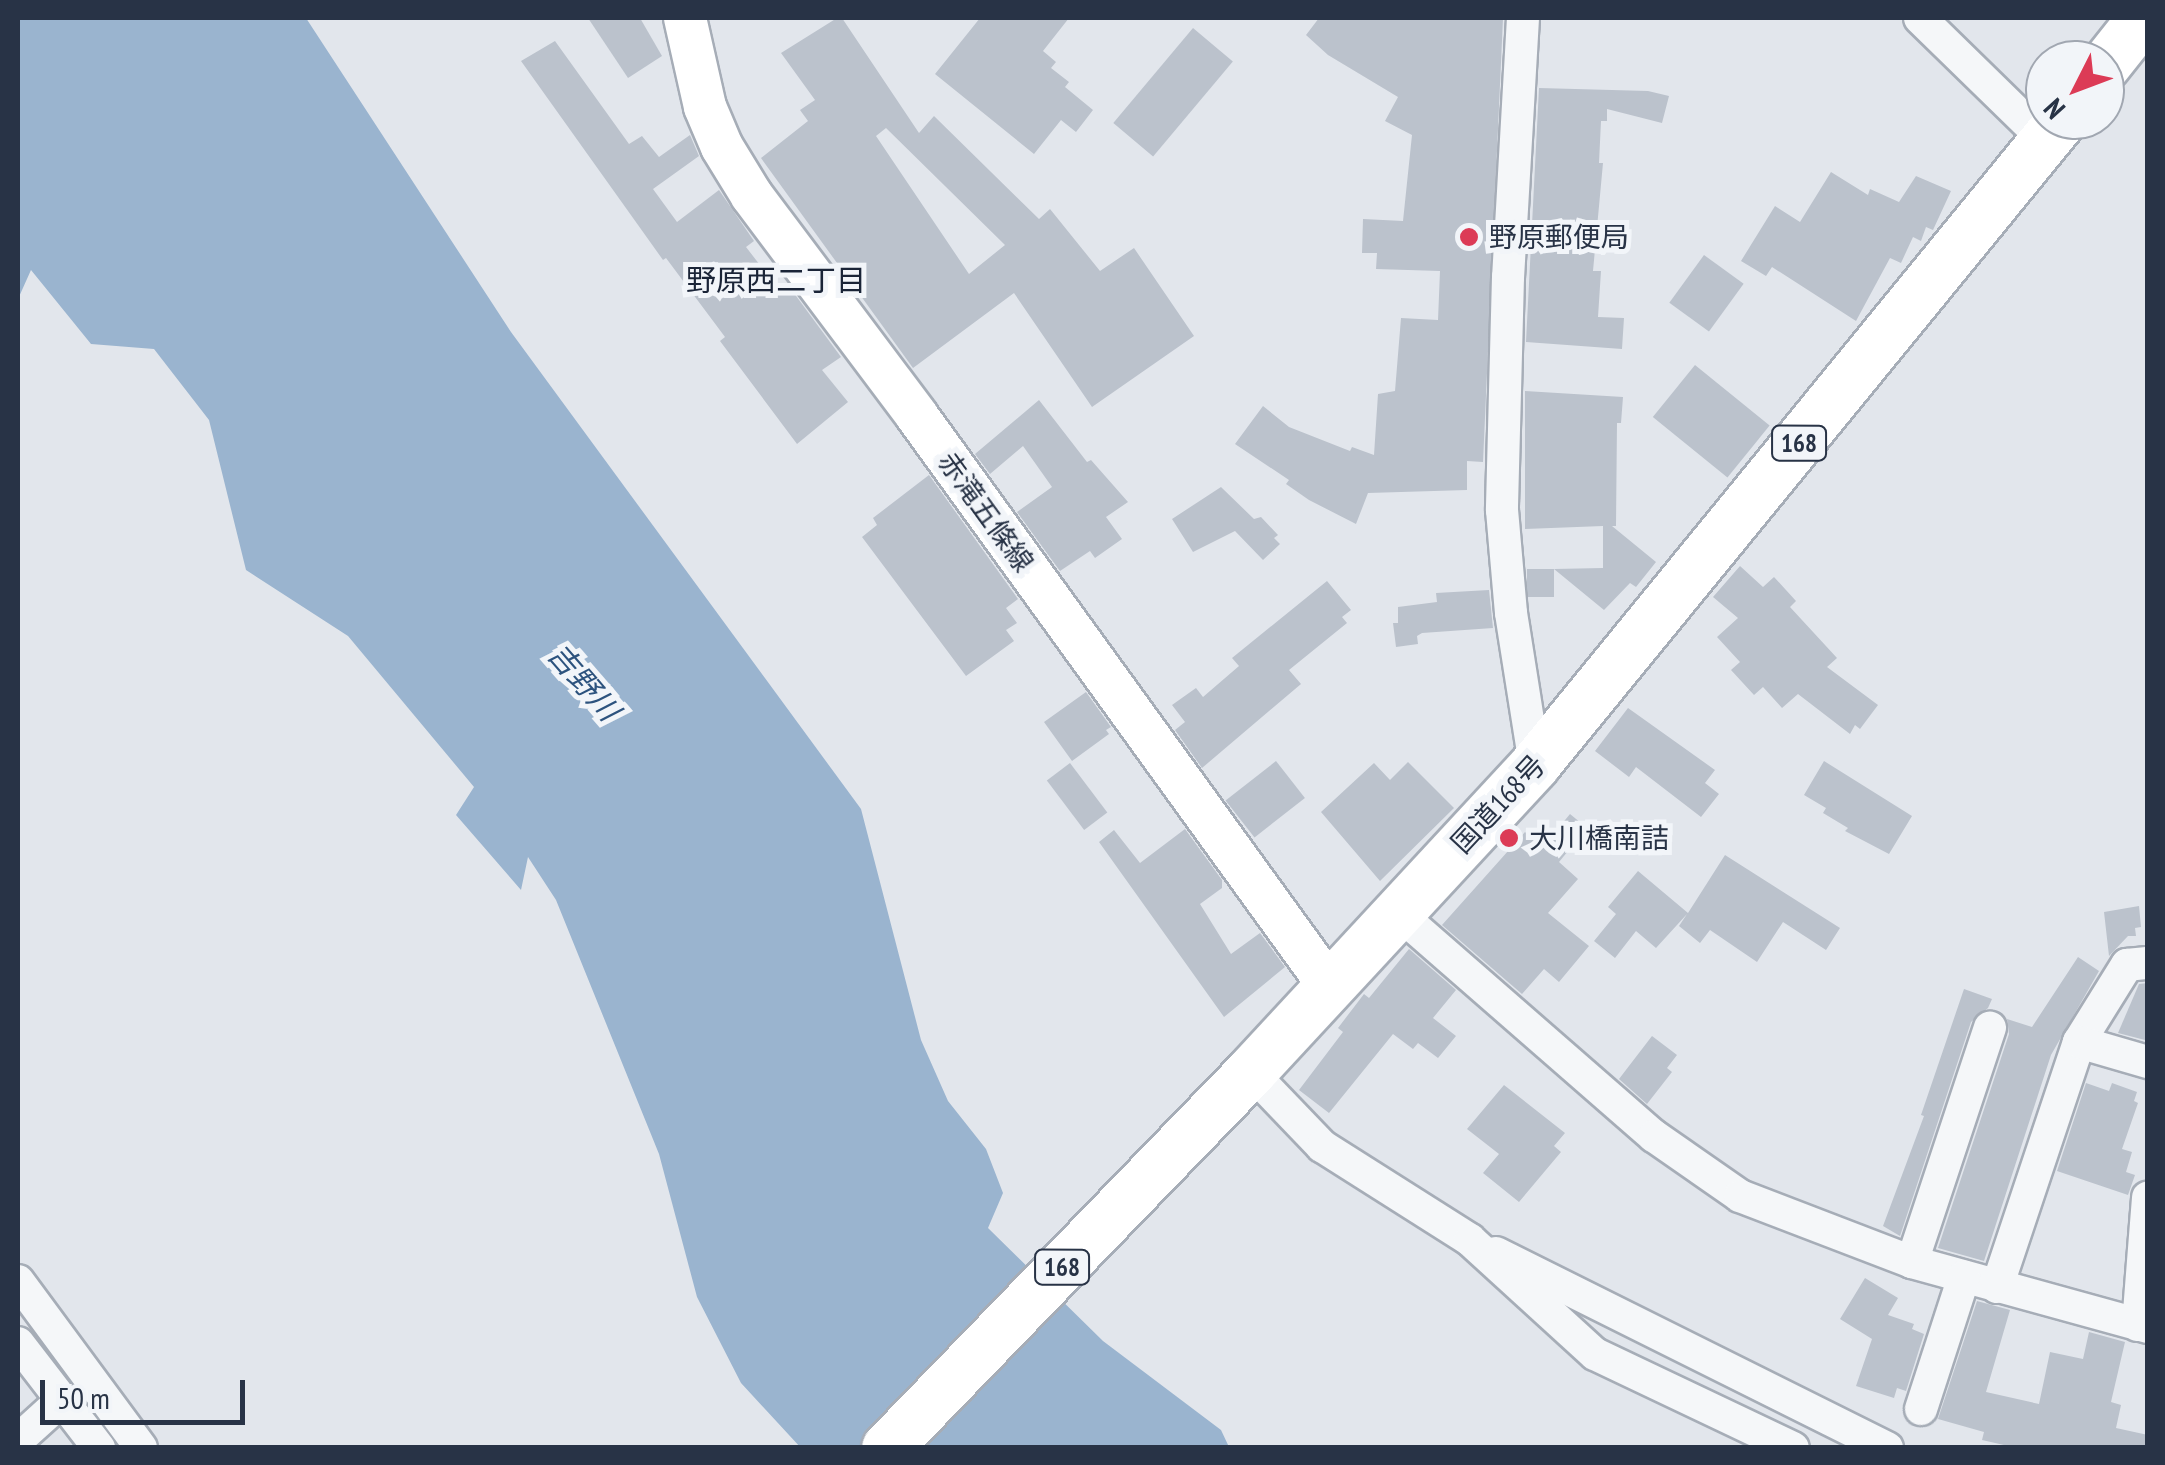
<!DOCTYPE html>
<html>
<head>
<meta charset="utf-8">
<style>
  body { margin:0 }
  #map { position:relative; width:2165px; height:1465px; overflow:hidden; background:#e2e6ec; font-family:"PT Sans Narrow","Noto Sans JP",sans-serif }
  div>[style] { position:absolute }
  .water>* { inset:0; background:#9ab4cf }
  .building>* { inset:0; background:#bbc2cc; transform-origin:0 0 }
  .roads { filter:drop-shadow(2px 0 #a6adb7) drop-shadow(-2px 0 #a6adb7) drop-shadow(0 2px #a6adb7) drop-shadow(0 -2px #a6adb7) }
  .minor>* { height:32px; margin:-16px; padding:0 16px; transform-origin:16px; border-radius:16px; background:#f5f7f9 }
  .major>* { height:42px; margin:-21px; padding:0 21px; transform-origin:21px; border-radius:21px; background:#fff }
  .highway>* { height:50px; margin:-25px; padding:0 25px; transform-origin:25px; border-radius:25px; background:#fff }
  .dots>* { width:28px; height:28px; translate:-50% -50%; box-sizing:border-box; border:5px solid #f2f5f9; border-radius:50% }
  span { translate:-50% -50%; white-space:nowrap; text-align:center; line-height:1.15; -webkit-text-stroke:10px #f2f5f9; paint-order:stroke }
  .shield-label span { padding:2px 8px; background:#f2f5f9; border:2px solid; border-radius:8px; -webkit-text-stroke-width:0 }
  .shield-label { font-size:25px; color:#283346; font-weight:700 }
  .poi-label { font-size:28px; color:#283346 }
  .left { translate:0 -50%; text-align:left }
  .street-label { font-size:28px; color:#283346 }
  .neighbourhood-label { font-size:30px; color:#1a2437 }
  .water-label { font-size:30px; color:#2d537e; font-style:italic }
  .frame { position:absolute; inset:0; border:20px solid #283346; pointer-events:none }
  .north { position:absolute; left:2025px; top:40px; width:100px; height:100px; box-sizing:border-box; background:#f2f5f9; border:2px solid #a1a7b1; border-radius:50%; rotate:228deg; font-size:28px; font-weight:700; line-height:40px; text-align:center; color:#283346 }
  .north::after { content:''; display:block; margin:auto; width:35px; height:45px; background:#dc3b56; clip-path:polygon(50% 0,100% 100%,50% 72%,0 100%) }
  .scale { position:absolute; left:40px; top:1380px; width:205px; height:45px; box-sizing:border-box; border:5px solid #283346; border-top:0; padding-left:12px; font-size:30px; line-height:35px; white-space:nowrap; color:#283346; -webkit-text-stroke:8px #f2f5f9; paint-order:stroke }
</style>
</head>
<body>
<div id="map">
  <div class="water">
    <div style="clip-path:polygon(18px 18px,306px 18px,511px 332px,861px 809px,921px 1040px,948px 1101px,986px 1149px,1003px 1193px,988px 1228px,1103px 1341px,1221px 1430px,1229px 1447px,801px 1448px,741px 1383px,697px 1297px,659px 1154px,556px 900px,528px 857px,521px 890px,456px 815px,474px 787px,348px 636px,246px 570px,209px 420px,154px 349px,91px 344px,31px 270px,18px 299px)"></div>
  </div>
  <div class="building">
    <div style="clip-path:polygon(588px 18px,640px 18px,662px 56px,628px 78px)"></div>
    <div style="clip-path:polygon(evenodd,837px 18px,842px 18px,919px 133px,934px 116px,1039px 219px,1050px 209px,1100px 271px,1134px 248px,1194px 336px,1092px 407px,1014px 293px,913px 368px,761px 158px,808px 121px,800px 110px,815px 100px,781px 53px,837px 18px,886px 128px,1005px 245px,969px 274px,876px 136px,886px 128px)"></div>
    <div style="clip-path:polygon(980px 18px,1069px 18px,1043px 51px,1056px 62px,1051px 68px,1069px 82px,1065px 87px,1093px 110px,1076px 132px,1061px 120px,1034px 154px,935px 74px)"></div>
    <div style="clip-path:polygon(1319px 18px,1503px 18px,1483px 462px,1467px 461px,1467px 490px,1368px 493px,1356px 524px,1309px 500px,1286px 484px,1289px 480px,1235px 444px,1263px 406px,1289px 427px,1350px 451px,1352px 447px,1374px 455px,1378px 394px,1395px 391px,1401px 318px,1438px 320px,1440px 271px,1376px 269px,1377px 253px,1362px 253px,1363px 219px,1403px 221px,1412px 135px,1385px 121px,1398px 97px,1328px 55px,1306px 35px)"></div>
    <div style="left:1193px;top:28px;width:52px;height:124px;rotate:40deg"></div>
    <div style="clip-path:polygon(555px 41px,629px 144px,642px 136px,659px 157px,690px 135px,699px 156px,653px 189px,677px 222px,719px 190px,754px 241px,746px 247px,780px 291px,788px 285px,841px 357px,822px 370px,848px 402px,797px 444px,720px 341px,725px 337px,666px 258px,663px 260px,521px 61px)"></div>
    <div style="clip-path:polygon(1539px 88px,1648px 91px,1669px 96px,1662px 123px,1607px 109px,1607px 121px,1601px 121px,1599px 163px,1603px 163px,1593px 271px,1601px 271px,1598px 317px,1624px 318px,1622px 349px,1526px 342px)"></div>
    <div style="clip-path:polygon(1831px 172px,1868px 195px,1870px 189px,1899px 202px,1916px 176px,1951px 191px,1933px 230px,1926px 227px,1921px 241px,1913px 237px,1901px 263px,1890px 258px,1856px 321px,1772px 267px,1766px 276px,1741px 261px,1775px 206px,1800px 222px)"></div>
    <div style="left:1704px;top:255px;width:49px;height:59px;rotate:36deg"></div>
    <div style="left:1695px;top:365px;width:96px;height:67px;rotate:39deg"></div>
    <div style="clip-path:polygon(1525px 391px,1623px 397px,1621px 423px,1617px 423px,1616px 526px,1612px 526px,1656px 562px,1636px 587px,1630px 583px,1604px 610px,1554px 569px,1603px 568px,1603px 526px,1525px 529px)"></div>
    <div style="clip-path:polygon(1039px 400px,1087px 462px,1091px 460px,1128px 502px,1106px 517px,1122px 539px,1095px 558px,1090px 551px,1060px 571px,1017px 512px,1052px 487px,1023px 446px,990px 474px,975px 454px)"></div>
    <div style="clip-path:polygon(929px 475px,1018px 599px,1006px 608px,1017px 623px,1006px 630px,1014px 641px,966px 676px,862px 537px,877px 525px,873px 518px)"></div>
    <div style="clip-path:polygon(1221px 487px,1254px 519px,1261px 517px,1278px 535px,1274px 538px,1280px 544px,1263px 560px,1235px 531px,1193px 552px,1172px 519px)"></div>
    <div style="clip-path:polygon(1740px 566px,1763px 587px,1774px 577px,1796px 601px,1790px 607px,1837px 658px,1827px 667px,1878px 705px,1860px 729px,1855px 725px,1850px 734px,1798px 694px,1782px 708px,1763px 687px,1754px 695px,1731px 670px,1740px 662px,1717px 637px,1738px 618px,1713px 597px)"></div>
    <div style="left:1527px;top:569px;width:27px;height:28px"></div>
    <div style="clip-path:polygon(1327px 581px,1351px 610px,1342px 617px,1347px 623px,1289px 670px,1301px 684px,1202px 768px,1175px 730px,1185px 722px,1172px 705px,1196px 688px,1203px 697px,1239px 666px,1232px 658px)"></div>
    <div style="clip-path:polygon(1489px 590px,1493px 628px,1422px 633px,1417px 636px,1418px 644px,1396px 647px,1393px 623px,1398px 623px,1398px 607px,1437px 602px,1436px 593px)"></div>
    <div style="clip-path:polygon(1086px 692px,1111px 727px,1106px 730px,1109px 734px,1072px 761px,1044px 722px)"></div>
    <div style="clip-path:polygon(1628px 708px,1715px 770px,1705px 783px,1719px 794px,1701px 817px,1636px 767px,1629px 777px,1595px 751px)"></div>
    <div style="left:1276px;top:761px;width:47px;height:64px;rotate:52deg"></div>
    <div style="clip-path:polygon(1824px 761px,1912px 816px,1889px 854px,1845px 831px,1848px 828px,1823px 813px,1826px 808px,1804px 795px)"></div>
    <div style="clip-path:polygon(1408px 762px,1454px 808px,1380px 881px,1321px 812px,1374px 763px,1390px 780px)"></div>
    <div style="left:1070px;top:763px;width:62px;height:29px;rotate:53deg"></div>
    <div style="clip-path:polygon(1570px 814px,1587px 828px,1559px 862px,1578px 879px,1548px 913px,1589px 946px,1559px 982px,1544px 969px,1522px 994px,1442px 925px,1525px 832px,1542px 848px)"></div>
    <div style="clip-path:polygon(1185px 829px,1222px 880px,1222px 888px,1200px 904px,1231px 954px,1260px 933px,1285px 967px,1224px 1017px,1099px 842px,1114px 830px,1140px 863px)"></div>
    <div style="clip-path:polygon(1725px 855px,1840px 928px,1826px 950px,1783px 922px,1757px 962px,1710px 930px,1700px 943px,1679px 926px,1687px 914px,1656px 948px,1636px 931px,1615px 958px,1594px 941px,1616px 914px,1608px 907px,1638px 871px,1688px 913px)"></div>
    <div style="clip-path:polygon(2139px 906px,2141px 927px,2135px 928px,2136px 936px,2128px 936px,2109px 956px,2104px 912px)"></div>
    <div style="clip-path:polygon(1409px 949px,1456px 990px,1433px 1018px,1456px 1036px,1438px 1058px,1418px 1043px,1413px 1049px,1393px 1034px,1329px 1113px,1299px 1090px,1343px 1032px,1338px 1028px,1364px 994px,1369px 998px)"></div>
    <div style="clip-path:polygon(2078px 957px,2099px 971px,2051px 1055px,1984px 1261px,1938px 1248px,2009px 1034px,2007px 1019px,2032px 1027px)"></div>
    <div style="clip-path:polygon(2148px 983px,2145px 1040px,2118px 1033px,2139px 984px)"></div>
    <div style="clip-path:polygon(1964px 989px,1992px 999px,1988px 1008px,1971px 1022px,1900px 1236px,1883px 1226px,1924px 1116px,1921px 1115px)"></div>
    <div style="clip-path:polygon(1652px 1036px,1677px 1055px,1667px 1068px,1672px 1072px,1647px 1104px,1619px 1079px)"></div>
    <div style="clip-path:polygon(2086px 1083px,2109px 1091px,2112px 1083px,2137px 1092px,2134px 1101px,2138px 1103px,2122px 1149px,2132px 1152px,2126px 1172px,2135px 1175px,2128px 1195px,2057px 1171px)"></div>
    <div style="clip-path:polygon(1504px 1085px,1565px 1133px,1554px 1146px,1561px 1152px,1519px 1202px,1483px 1173px,1499px 1154px,1467px 1129px)"></div>
    <div style="clip-path:polygon(1865px 1278px,1898px 1298px,1888px 1315px,1914px 1324px,1912px 1329px,1924px 1334px,1906px 1391px,1897px 1388px,1894px 1398px,1856px 1386px,1872px 1339px,1840px 1319px)"></div>
    <div style="clip-path:polygon(1977px 1301px,2010px 1310px,1986px 1392px,2039px 1404px,2050px 1352px,2083px 1359px,2089px 1332px,2125px 1342px,2111px 1402px,2121px 1405px,2116px 1428px,2148px 1435px,2148px 1448px,2017px 1448px,1982px 1440px,1984px 1432px,1938px 1419px)"></div>
  </div>
  <div class="roads">
    <div class="minor">
      <div style="left:1523px;top:18px;width:259px;rotate:93.3deg"></div>
      <div style="left:1508px;top:277px;width:233px;rotate:91.5deg"></div>
      <div style="left:1502px;top:510px;width:103px;rotate:85deg"></div>
      <div style="left:1511px;top:613px;width:154px;rotate:81deg"></div>
      <div style="left:1920px;top:18px;width:176px;rotate:44.3deg"></div>
      <div style="left:1397px;top:912px;width:341px;rotate:41.1deg"></div>
      <div style="left:1654px;top:1136px;width:105px;rotate:34.9deg"></div>
      <div style="left:1740px;top:1196px;width:184px;rotate:21deg"></div>
      <div style="left:1912px;top:1262px;width:245px;rotate:15.4deg"></div>
      <div style="left:2079px;top:1042px;width:91px;rotate:-58.1deg"></div>
      <div style="left:2127px;top:965px;width:18px;rotate:-6deg"></div>
      <div style="left:1251px;top:1072px;width:103px;rotate:46.2deg"></div>
      <div style="left:1322px;top:1146px;width:175px;rotate:32.4deg"></div>
      <div style="left:1470px;top:1240px;width:169px;rotate:42.4deg"></div>
      <div style="left:1595px;top:1354px;width:219px;rotate:25.4deg"></div>
      <div style="left:1496px;top:1253px;width:437px;rotate:26.5deg"></div>
      <div style="left:1912px;top:1262px;width:247px;rotate:-71.6deg"></div>
      <div style="left:18px;top:1281px;width:207px;rotate:53.6deg"></div>
      <div style="left:1997px;top:1287px;width:258px;rotate:-71.5deg"></div>
      <div style="left:2079px;top:1042px;width:72px;rotate:16.2deg"></div>
      <div style="left:2138px;top:1325px;width:128px;rotate:-85.5deg"></div>
      <div style="left:18px;top:1343px;width:133px;rotate:52.4deg"></div>
      <div style="left:1921px;top:1409px;width:139px;rotate:-72deg"></div>
      <div style="left:18px;top:1440px;width:58px;rotate:-42.2deg"></div>
    </div>
    <div class="major">
      <div style="left:685px;top:18px;width:91px;rotate:77.3deg"></div>
      <div style="left:705px;top:107px;width:43px;rotate:67deg"></div>
      <div style="left:722px;top:147px;width:57px;rotate:58.5deg"></div>
      <div style="left:752px;top:196px;width:275px;rotate:53.1deg"></div>
      <div style="left:917px;top:416px;width:705px;rotate:54.12deg"></div>
    </div>
    <div class="highway">
      <div style="left:2105px;top:66px;width:61px;rotate:-51.6deg"></div>
      <div style="left:887px;top:1448px;width:523px;rotate:-45.93deg"></div>
      <div style="left:1251px;top:1072px;width:418px;rotate:-47.2deg"></div>
      <div style="left:1535px;top:765px;width:833px;rotate:-50.75deg"></div>
    </div>
  </div>
  <div class="dots">
    <div style="left:1469px;top:237px;background:#dc3b56"></div>
    <div style="left:1509px;top:838px;background:#dc3b56"></div>
  </div>
  <div class="shield-label">
    <span style="left:1799px;top:443px">168</span>
    <span style="left:1062px;top:1267px">168</span>
  </div>
  <div class="poi-label">
    <span class="left" style="left:1489px;top:237px">野原郵便局</span>
    <span class="left" style="left:1529px;top:838px">大川橋南詰</span>
  </div>
  <div class="street-label">
    <span style="left:986px;top:512px;rotate:54deg">赤滝五條線</span>
    <span style="left:1498px;top:804px;rotate:-47deg">国道168号</span>
  </div>
  <div class="neighbourhood-label">
    <span style="left:776px;top:280px">野原西二丁目</span>
  </div>
  <div class="water-label">
    <span style="left:584px;top:682px;rotate:49deg">吉野川</span>
  </div>
  <div class="frame"></div>
  <div class="north">N</div>
  <div class="scale">50 m</div>
</div>
</body>
</html>
